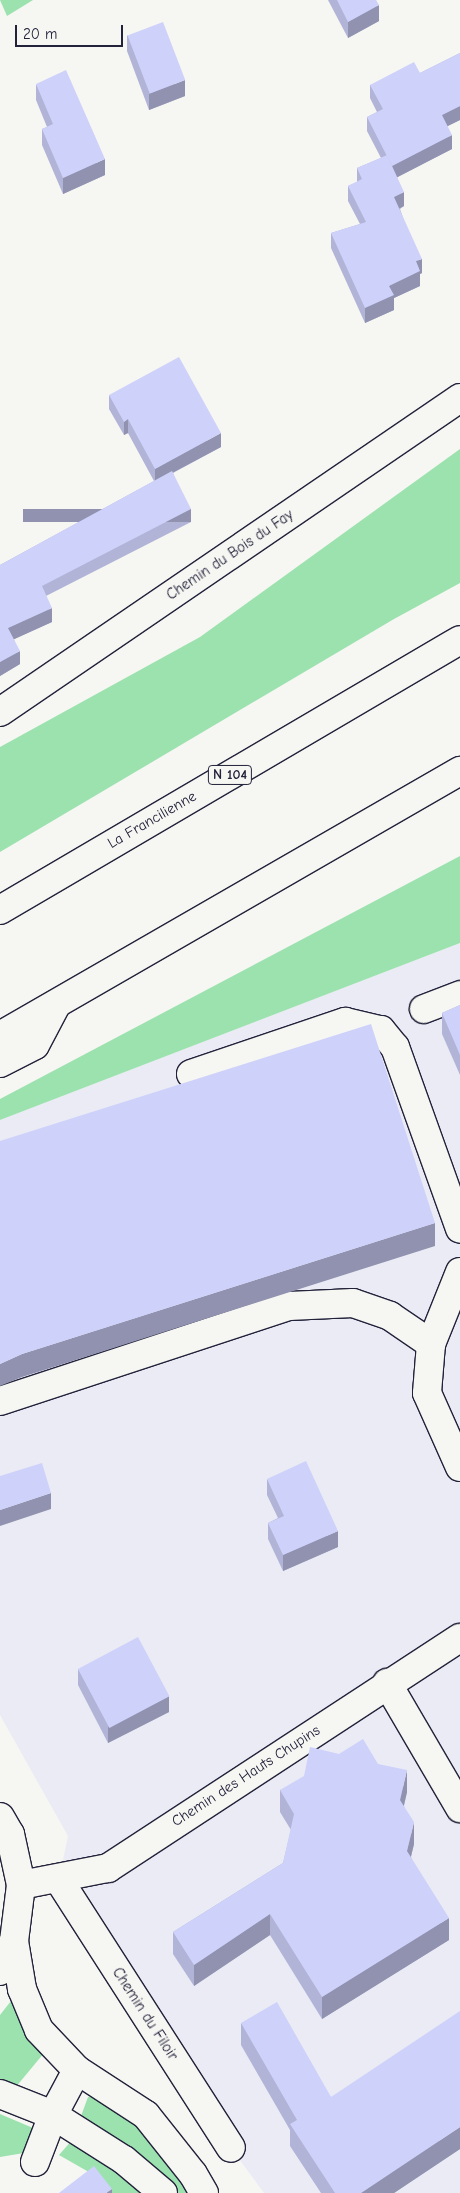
<!DOCTYPE html>
<html>
<head>
<meta charset="utf-8">
<style>
  body { margin:0 }
  #map { position:relative; width:460px; height:2193px; overflow:hidden; background:#f6f6f2; font-family:"Comic Neue",sans-serif }
  div>[style] { position:absolute }
  .built>* { inset:0; background:#eaebf4 }
  .green>* { inset:0; background:#9ce2af }
  .roads { filter:drop-shadow(1px 0 #22223b) drop-shadow(-1px 0 #22223b) drop-shadow(0 1px #22223b) drop-shadow(0 -1px #22223b) }
  .minor>* { height:28px; margin:-14px; padding:0 14px; transform-origin:14px; border-radius:14px; background:#f6f6f2 }
  .major>* { height:28px; margin:-14px; padding:0 14px; transform-origin:14px; border-radius:14px; background:#f6f6f2 }
  .highway>* { height:28px; margin:-14px; padding:0 14px; transform-origin:14px; border-radius:14px; background:#f6f6f2 }
  .wall>* { inset:0; background:#b1b4d7 }
  .shaded-wall>* { inset:0; background:#9092af; transform-origin:0 0 }
  .building>* { inset:0; background:#ced1fa; transform-origin:0 0 }
  span { translate:-50% -50%; white-space:nowrap; text-align:center; line-height:1.15; -webkit-text-stroke:4.5px #f6f6f2; paint-order:stroke }
  .shield-label span { padding:1px 4px; background:#f6f6f2; border:1px solid; border-radius:4px; -webkit-text-stroke-width:0 }
  .shield-label { font-size:14px; color:#22223b; font-weight:700 }
  .street-label { font-size:15px; color:#22223b }
  .scale { position:absolute; left:15px; top:25px; width:108px; height:22px; box-sizing:border-box; border:2px solid #22223b; border-top:0; padding-left:6px; font-size:15px; line-height:18px; white-space:nowrap; color:#22223b; -webkit-text-stroke:4px #f6f6f2; paint-order:stroke }
</style>
</head>
<body>
<div id="map">
  <div class="built">
    <div style="clip-path:polygon(460px 943px,460px 2193px,264px 2193px,231px 2148px,59px 1880px,68px 1836px,0 1715px,0 1120px)"></div>
  </div>
  <div class="green">
    <div style="clip-path:polygon(0 0,33px 0,7px 16px)"></div>
    <div style="clip-path:polygon(460px 449px,460px 583px,394px 619px,0 852px,0 747px,200px 637px)"></div>
    <div style="clip-path:polygon(460px 856px,460px 943px,0 1120px,0 1099px)"></div>
    <div style="clip-path:polygon(11px 2001px,44px 2053px,15px 2088px,0 2083px,0 2015px)"></div>
    <div style="clip-path:polygon(98px 2095px,128px 2116px,195px 2193px,176px 2193px,134px 2154px,81px 2116px,88px 2097px)"></div>
    <div style="clip-path:polygon(0 2114px,33px 2128px,24px 2153px,0 2157px)"></div>
    <div style="clip-path:polygon(73px 2139px,146px 2193px,108px 2193px,94px 2175px,59px 2155px)"></div>
  </div>
  <div class="roads">
    <div class="minor">
      <div style="left:0;top:712px;width:557px;rotate:-34.32deg"></div>
      <div style="left:424px;top:1009px;width:39px;rotate:-21deg"></div>
      <div style="left:191px;top:1074px;width:163px;rotate:-18.7deg"></div>
      <div style="left:345px;top:1022px;width:37px;rotate:13deg"></div>
      <div style="left:381px;top:1030px;width:22px;rotate:51deg"></div>
      <div style="left:395px;top:1047px;width:193px;rotate:70.3deg"></div>
      <div style="left:460px;top:1272px;width:78px;rotate:111.9deg"></div>
      <div style="left:431px;top:1344px;width:49px;rotate:94.7deg"></div>
      <div style="left:427px;top:1393px;width:81px;rotate:66deg"></div>
      <div style="left:0;top:1401px;width:304px;rotate:-18.2deg"></div>
      <div style="left:289px;top:1306px;width:64px;rotate:-2.7deg"></div>
      <div style="left:353px;top:1303px;width:39px;rotate:19deg"></div>
      <div style="left:390px;top:1316px;width:50px;rotate:34.3deg"></div>
      <div style="left:387px;top:1683px;width:145px;rotate:59.7deg"></div>
      <div style="left:0;top:1817px;width:20px;rotate:60deg"></div>
      <div style="left:10px;top:1834px;width:52px;rotate:77.8deg"></div>
      <div style="left:21px;top:1885px;width:56px;rotate:97.1deg"></div>
      <div style="left:14px;top:1941px;width:33px;rotate:115deg"></div>
      <div style="left:59px;top:1880px;width:318px;rotate:57.3deg"></div>
      <div style="left:21px;top:1885px;width:89px;rotate:-11.1deg"></div>
      <div style="left:108px;top:1868px;width:420px;rotate:-33.2deg"></div>
      <div style="left:35px;top:2162px;width:50px;rotate:-69deg"></div>
      <div style="left:53px;top:2115px;width:51px;rotate:-61.9deg"></div>
    </div>
    <div class="major">
      <div style="left:14px;top:1941px;width:49px;rotate:80.5deg"></div>
      <div style="left:22px;top:1989px;width:44px;rotate:67.5deg"></div>
      <div style="left:39px;top:2030px;width:55px;rotate:46.5deg"></div>
      <div style="left:77px;top:2070px;width:82px;rotate:33.1deg"></div>
      <div style="left:146px;top:2115px;width:75px;rotate:51.5deg"></div>
      <div style="left:193px;top:2174px;width:22px;rotate:60deg"></div>
      <div style="left:0;top:2094px;width:57px;rotate:21.6deg"></div>
      <div style="left:53px;top:2115px;width:84px;rotate:32.4deg"></div>
      <div style="left:124px;top:2160px;width:51px;rotate:40.2deg"></div>
    </div>
    <div class="highway">
      <div style="left:0;top:910px;width:533px;rotate:-30.41deg"></div>
      <div style="left:0;top:1036px;width:531px;rotate:-29.95deg"></div>
      <div style="left:0;top:1063px;width:39px;rotate:-27deg"></div>
      <div style="left:35px;top:1045px;width:45px;rotate:-62.3deg"></div>
    </div>
  </div>
  <div class="wall">
    <div style="clip-path:polygon(328px 0,376px 0,379px 21px,348px 38px)"></div>
    <div style="clip-path:polygon(127px 35px,185px 96px,149px 110px,127px 51px)"></div>
    <div style="clip-path:polygon(460px 53px,460px 120px,447px 126px,452px 149px,397px 177px,404px 206px,400px 209px,422px 273px,420px 274px,420px 286px,394px 298px,394px 310px,365px 323px,331px 248px,331px 233px,360px 224px,348px 201px,348px 186px,357px 182px,357px 168px,381px 158px,367px 131px,367px 117px,377px 112px,370px 98px,370px 85px,420px 73px)"></div>
    <div style="clip-path:polygon(36px 84px,105px 175px,63px 194px,42px 145px,42px 129px,47px 127px,36px 100px)"></div>
    <div style="clip-path:polygon(109px 395px,221px 447px,173px 473px,191px 522px,46px 596px,52px 622px,14px 639px,20px 664px,0 676px,0 565px,154px 481px,128px 433px,124px 435px,109px 409px)"></div>
    <div style="clip-path:polygon(460px 1005px,460px 1075px,442px 1034px,442px 1013px)"></div>
    <div style="clip-path:polygon(267px 1479px,338px 1547px,283px 1571px,268px 1539px,268px 1523px,278px 1518px,267px 1495px)"></div>
    <div style="clip-path:polygon(78px 1669px,169px 1712px,108px 1743px,78px 1685px)"></div>
    <div style="clip-path:polygon(378px 1764px,407px 1792px,404px 1806px,414px 1844px,411px 1857px,449px 1940px,322px 2019px,270px 1935px,194px 1986px,173px 1954px,173px 1932px,283px 1863px,291px 1830px,280px 1812px,280px 1790px)"></div>
    <div style="clip-path:polygon(241px 2023px,331px 2097px,460px 2149px,394px 2193px,321px 2193px,290px 2146px,290px 2130px,241px 2045px)"></div>
  </div>
  <div class="shaded-wall">
    <div style="clip-path:polygon(379px 5px,379px 21px,348px 38px,348px 22px)"></div>
    <div style="clip-path:polygon(185px 80px,185px 96px,149px 110px,149px 94px)"></div>
    <div style="clip-path:polygon(460px 106px,460px 120px,442px 129px,442px 115px)"></div>
    <div style="clip-path:polygon(452px 135px,452px 149px,392px 180px,392px 166px)"></div>
    <div style="clip-path:polygon(105px 159px,105px 175px,63px 194px,63px 178px)"></div>
    <div style="clip-path:polygon(404px 192px,404px 206px,394px 211px,394px 197px)"></div>
    <div style="clip-path:polygon(422px 259px,422px 273px,420px 274px,420px 286px,394px 298px,394px 310px,365px 323px,365px 308px,416px 261px)"></div>
    <div style="clip-path:polygon(128px 419px,128px 433px,124px 435px,124px 422px)"></div>
    <div style="clip-path:polygon(221px 433px,221px 447px,155px 482px,155px 469px)"></div>
    <div style="left:191px;top:509px;width:13px;height:168px;rotate:90deg"></div>
    <div style="clip-path:polygon(52px 608px,52px 622px,8px 642px,8px 628px)"></div>
    <div style="clip-path:polygon(20px 651px,20px 664px,0 676px,0 662px)"></div>
    <div style="clip-path:polygon(435px 1223px,435px 1246px,22px 1377px,0 1386px,0 1364px,22px 1354px)"></div>
    <div style="clip-path:polygon(51px 1493px,51px 1509px,0 1526px,0 1510px)"></div>
    <div style="clip-path:polygon(338px 1531px,338px 1547px,283px 1571px,283px 1555px)"></div>
    <div style="clip-path:polygon(169px 1696px,169px 1712px,108px 1743px,108px 1727px)"></div>
    <div style="clip-path:polygon(407px 1770px,407px 1792px,400px 1821px,400px 1800px)"></div>
    <div style="clip-path:polygon(414px 1822px,414px 1844px,407px 1872px,407px 1851px)"></div>
    <div style="clip-path:polygon(270px 1914px,270px 1935px,194px 1986px,194px 1965px)"></div>
    <div style="clip-path:polygon(449px 1918px,449px 1940px,322px 2019px,322px 1997px)"></div>
    <div style="clip-path:polygon(460px 2127px,460px 2149px,394px 2193px,361px 2193px)"></div>
    <div style="clip-path:polygon(112px 2189px,112px 2193px,106px 2193px)"></div>
  </div>
  <div class="building">
    <div style="clip-path:polygon(337px 0,376px 0,379px 5px,348px 22px)"></div>
    <div style="left:163px;top:22px;width:62px;height:38px;rotate:69deg"></div>
    <div style="clip-path:polygon(460px 53px,460px 106px,442px 115px,452px 135px,392px 166px,367px 117px,383px 109px,370px 85px,414px 62px,420px 73px)"></div>
    <div style="clip-path:polygon(66px 70px,105px 159px,63px 178px,42px 129px,53px 124px,36px 84px)"></div>
    <div style="clip-path:polygon(387px 155px,404px 192px,394px 197px,422px 259px,416px 261px,420px 271px,389px 286px,394px 295px,365px 308px,331px 233px,366px 222px,348px 186px,362px 179px,357px 168px)"></div>
    <div style="clip-path:polygon(179px 357px,221px 433px,155px 469px,128px 419px,124px 422px,109px 395px)"></div>
    <div style="clip-path:polygon(172px 471px,191px 509px,42px 586px,52px 608px,8px 628px,20px 651px,0 662px,0 565px)"></div>
    <div style="clip-path:polygon(460px 1005px,460px 1055px,442px 1013px)"></div>
    <div style="clip-path:polygon(371px 1024px,435px 1223px,22px 1354px,0 1364px,0 1141px)"></div>
    <div style="clip-path:polygon(306px 1461px,338px 1531px,283px 1555px,268px 1523px,284px 1516px,267px 1479px)"></div>
    <div style="clip-path:polygon(42px 1463px,51px 1493px,0 1510px,0 1476px)"></div>
    <div style="left:138px;top:1637px;width:67px;height:68px;rotate:62deg"></div>
    <div style="clip-path:polygon(363px 1739px,378px 1764px,407px 1770px,400px 1800px,414px 1822px,407px 1851px,449px 1918px,322px 1997px,270px 1914px,194px 1965px,173px 1932px,283px 1863px,294px 1814px,280px 1790px,304px 1776px,310px 1747px,339px 1754px)"></div>
    <div style="clip-path:polygon(277px 2002px,331px 2097px,460px 2011px,460px 2127px,361px 2193px,335px 2193px,290px 2124px,297px 2120px,241px 2023px)"></div>
    <div style="clip-path:polygon(94px 2166px,112px 2189px,106px 2193px,59px 2193px)"></div>
  </div>
  <div class="shield-label">
    <span style="left:230px;top:775px">N 104</span>
  </div>
  <div class="street-label">
    <span style="left:230px;top:555px;rotate:-34deg">Chemin du Bois du Fay</span>
    <span style="left:152px;top:820px;rotate:-30deg">La Francilienne</span>
    <span style="left:246px;top:1776px;rotate:-33deg">Chemin des Hauts Chupins</span>
    <span style="left:145px;top:2014px;rotate:57deg">Chemin du Filoir</span>
  </div>
  <div class="scale">20 m</div>
</div>
</body>
</html>
